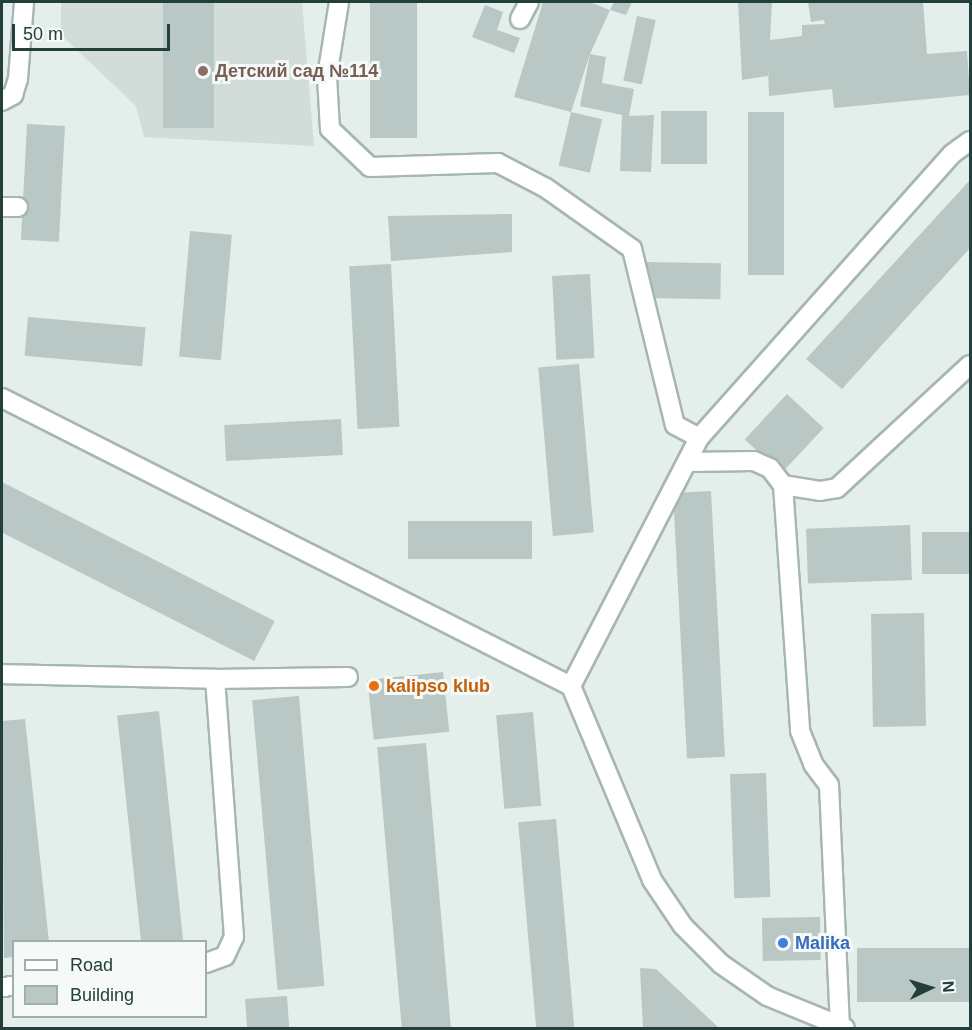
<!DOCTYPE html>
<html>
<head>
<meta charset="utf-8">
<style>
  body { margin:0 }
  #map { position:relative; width:972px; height:1030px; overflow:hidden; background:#e4eeea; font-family:Helvetica,sans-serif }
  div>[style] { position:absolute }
  .built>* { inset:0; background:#d2ddd9 }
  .building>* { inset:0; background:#b9c8c4; transform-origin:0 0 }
  .roads { filter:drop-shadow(2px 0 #a6b6b2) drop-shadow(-2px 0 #a6b6b2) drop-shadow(0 2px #a6b6b2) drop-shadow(0 -2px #a6b6b2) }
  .street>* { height:18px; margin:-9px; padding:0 9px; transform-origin:9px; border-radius:9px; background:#fff }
  .secondary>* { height:18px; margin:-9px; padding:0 9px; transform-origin:9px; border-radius:9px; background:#fff }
  .dots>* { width:16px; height:16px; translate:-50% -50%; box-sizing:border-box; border:3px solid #f5faf8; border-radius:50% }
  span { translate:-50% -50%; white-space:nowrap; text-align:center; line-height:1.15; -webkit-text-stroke:6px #f5faf8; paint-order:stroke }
  .education-label { font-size:18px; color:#785e54; font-weight:700 }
  .left { translate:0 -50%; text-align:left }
  .food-label { font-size:18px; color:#c56008; font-weight:700 }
  .shop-label { font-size:18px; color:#366cbe; font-weight:700 }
  .frame { position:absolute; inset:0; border:3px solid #233f3b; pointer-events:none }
  .legend { position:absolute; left:12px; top:940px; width:195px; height:78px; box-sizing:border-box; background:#f5faf8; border:2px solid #a1afac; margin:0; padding:8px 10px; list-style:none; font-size:18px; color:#233f3b }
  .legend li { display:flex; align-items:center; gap:12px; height:30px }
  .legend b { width:30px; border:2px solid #a1afac }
  .north { position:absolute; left:900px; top:958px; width:60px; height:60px; -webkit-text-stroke:4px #f5faf8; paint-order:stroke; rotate:86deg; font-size:16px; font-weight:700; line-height:24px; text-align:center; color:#233f3b }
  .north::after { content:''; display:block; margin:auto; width:21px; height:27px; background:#233f3b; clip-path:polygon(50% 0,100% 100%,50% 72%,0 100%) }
  .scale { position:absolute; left:12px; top:24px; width:158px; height:27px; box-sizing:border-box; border:3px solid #233f3b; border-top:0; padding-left:8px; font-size:18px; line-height:21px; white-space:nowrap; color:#233f3b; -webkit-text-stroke:4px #f5faf8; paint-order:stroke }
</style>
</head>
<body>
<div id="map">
  <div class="built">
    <div style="clip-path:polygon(61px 2px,302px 2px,314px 146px,144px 137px,136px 106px,61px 35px)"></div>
  </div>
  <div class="building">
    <div style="left:163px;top:2px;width:51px;height:126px"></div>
    <div style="left:370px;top:2px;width:47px;height:136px"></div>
    <div style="clip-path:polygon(543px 2px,589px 2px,610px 10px,614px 2px,632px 2px,626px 15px,610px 10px,590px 54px,606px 57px,602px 83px,634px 89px,629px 116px,654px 115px,651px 172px,620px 171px,622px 115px,580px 106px,590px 54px,571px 112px,514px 97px)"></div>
    <div style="clip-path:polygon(738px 2px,772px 2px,770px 40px,802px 36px,802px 25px,825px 24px,824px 20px,811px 22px,808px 2px,923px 2px,927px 54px,967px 51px,970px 95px,834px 108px,832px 89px,769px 96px,768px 68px,768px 76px,742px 80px)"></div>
    <div style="clip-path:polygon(485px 5px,503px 12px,497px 30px,520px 38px,514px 53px,472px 37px)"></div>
    <div style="left:637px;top:16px;width:19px;height:66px;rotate:12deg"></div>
    <div style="left:661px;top:111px;width:46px;height:53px"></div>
    <div style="left:571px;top:112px;width:32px;height:55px;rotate:13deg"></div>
    <div style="left:784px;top:112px;width:163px;height:36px;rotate:90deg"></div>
    <div style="left:27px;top:124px;width:38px;height:116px;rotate:3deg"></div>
    <div style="clip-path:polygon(970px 180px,970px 248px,842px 389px,806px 359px)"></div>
    <div style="clip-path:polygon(512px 214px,512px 252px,391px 261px,388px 216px)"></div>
    <div style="left:190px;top:231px;width:42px;height:126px;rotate:5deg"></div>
    <div style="left:644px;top:262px;width:77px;height:36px;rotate:1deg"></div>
    <div style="left:391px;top:264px;width:163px;height:42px;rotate:87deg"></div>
    <div style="left:590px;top:274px;width:84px;height:38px;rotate:87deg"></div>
    <div style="left:28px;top:317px;width:118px;height:39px;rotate:5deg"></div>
    <div style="left:579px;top:364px;width:169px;height:41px;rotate:85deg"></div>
    <div style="left:787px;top:394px;width:50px;height:62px;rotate:43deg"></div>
    <div style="left:341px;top:419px;width:36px;height:117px;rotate:87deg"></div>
    <div style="left:2px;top:482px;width:306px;height:45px;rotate:27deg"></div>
    <div style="left:711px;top:491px;width:266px;height:38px;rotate:87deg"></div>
    <div style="left:532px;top:521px;width:38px;height:124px;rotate:90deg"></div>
    <div style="left:910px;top:525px;width:55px;height:104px;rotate:88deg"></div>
    <div style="left:970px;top:532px;width:42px;height:48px;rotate:90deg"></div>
    <div style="left:924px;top:613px;width:113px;height:53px;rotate:89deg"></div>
    <div style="left:443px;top:672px;width:60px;height:76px;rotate:84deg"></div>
    <div style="left:299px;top:696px;width:291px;height:47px;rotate:85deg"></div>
    <div style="left:159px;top:711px;width:230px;height:42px;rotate:84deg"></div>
    <div style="left:533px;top:712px;width:94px;height:37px;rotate:85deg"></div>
    <div style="clip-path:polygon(25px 719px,49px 942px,14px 942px,14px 957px,4px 958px,2px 721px)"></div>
    <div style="left:426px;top:743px;width:286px;height:49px;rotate:85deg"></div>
    <div style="left:766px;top:773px;width:124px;height:36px;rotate:88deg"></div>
    <div style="left:556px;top:819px;width:210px;height:38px;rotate:85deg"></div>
    <div style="left:820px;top:917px;width:43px;height:58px;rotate:89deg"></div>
    <div style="left:970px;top:948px;width:54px;height:113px;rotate:90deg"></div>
    <div style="clip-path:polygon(640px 968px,656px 969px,719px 1028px,643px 1028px)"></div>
    <div style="left:287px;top:996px;width:32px;height:42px;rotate:86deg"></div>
  </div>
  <div class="roads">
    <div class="street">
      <div style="left:339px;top:2px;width:76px;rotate:99.1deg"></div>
      <div style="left:327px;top:77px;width:52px;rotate:86.7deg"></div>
      <div style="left:330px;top:129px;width:55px;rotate:43.5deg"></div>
      <div style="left:370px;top:167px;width:128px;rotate:-1.8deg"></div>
      <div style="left:498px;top:163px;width:54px;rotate:27.5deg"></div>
      <div style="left:546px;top:188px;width:105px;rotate:35.3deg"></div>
      <div style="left:632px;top:249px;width:181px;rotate:76.3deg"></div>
      <div style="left:675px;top:425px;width:27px;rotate:28deg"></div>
      <div style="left:520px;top:19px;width:19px;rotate:-62deg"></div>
      <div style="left:2px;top:101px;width:13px;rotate:-29deg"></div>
      <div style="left:13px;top:95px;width:17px;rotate:-73deg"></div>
      <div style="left:18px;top:79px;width:77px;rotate:-85.5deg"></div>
      <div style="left:2px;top:207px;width:16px"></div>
      <div style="left:688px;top:462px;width:66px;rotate:-0.9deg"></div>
      <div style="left:754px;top:461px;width:17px;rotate:24deg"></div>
      <div style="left:770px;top:468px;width:21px;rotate:53deg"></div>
      <div style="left:783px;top:485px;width:37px;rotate:9deg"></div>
      <div style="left:820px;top:491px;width:17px;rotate:-10deg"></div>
      <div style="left:837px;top:488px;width:181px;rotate:-42.8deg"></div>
      <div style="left:783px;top:485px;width:247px;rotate:86deg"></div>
      <div style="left:800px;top:731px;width:35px;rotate:68deg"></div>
      <div style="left:813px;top:764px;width:26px;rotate:53deg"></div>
      <div style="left:829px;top:785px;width:241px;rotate:87.4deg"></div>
      <div style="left:2px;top:674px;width:213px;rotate:1.3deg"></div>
      <div style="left:571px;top:686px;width:279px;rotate:-62.7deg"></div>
      <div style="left:699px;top:438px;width:380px;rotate:-48.3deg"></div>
      <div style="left:952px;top:154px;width:22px;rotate:-36deg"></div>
      <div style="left:206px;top:963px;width:20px;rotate:-20deg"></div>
      <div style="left:225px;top:956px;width:21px;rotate:-65deg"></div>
      <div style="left:234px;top:937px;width:259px;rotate:-94.2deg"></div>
      <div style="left:215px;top:679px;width:133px;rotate:-0.9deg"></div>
      <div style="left:2px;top:987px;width:12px;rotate:-5deg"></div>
    </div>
    <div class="secondary">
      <div style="left:2px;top:398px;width:638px;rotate:26.85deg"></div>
      <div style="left:571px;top:686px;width:210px;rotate:67.3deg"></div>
      <div style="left:652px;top:880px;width:55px;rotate:56deg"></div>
      <div style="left:683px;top:926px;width:54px;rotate:45deg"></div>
      <div style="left:721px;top:964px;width:56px;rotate:34.8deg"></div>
      <div style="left:767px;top:996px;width:84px;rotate:22.3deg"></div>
    </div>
  </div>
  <div class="dots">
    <div style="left:203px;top:71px;background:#8d6e63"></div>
    <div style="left:374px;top:686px;background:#e8710a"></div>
    <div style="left:783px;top:943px;background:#3f7fe0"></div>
  </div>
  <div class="education-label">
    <span class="left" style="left:215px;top:71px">Детский сад №114</span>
  </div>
  <div class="food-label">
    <span class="left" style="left:386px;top:686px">kalipso klub</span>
  </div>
  <div class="shop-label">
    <span class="left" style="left:795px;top:943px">Malika</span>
  </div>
  <div class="frame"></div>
  <ul class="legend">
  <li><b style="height:8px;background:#fff"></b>Road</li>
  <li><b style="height:16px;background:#b9c8c4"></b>Building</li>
  </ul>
  <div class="north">N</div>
  <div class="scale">50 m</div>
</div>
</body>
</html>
